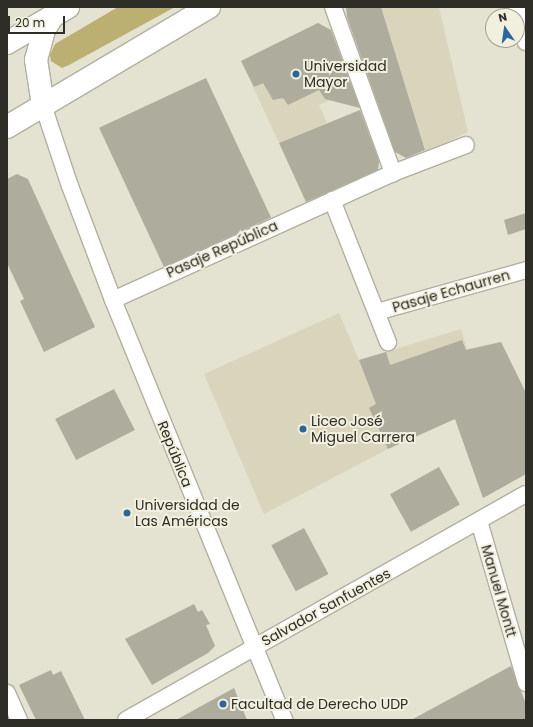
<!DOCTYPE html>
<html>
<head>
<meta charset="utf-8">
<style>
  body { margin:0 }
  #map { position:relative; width:533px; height:727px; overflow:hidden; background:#e4e2d1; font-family:Poppins,sans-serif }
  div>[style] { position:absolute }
  .built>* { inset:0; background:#d9d5bd }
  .green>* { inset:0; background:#bbb072 }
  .building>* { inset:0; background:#aeac9c; transform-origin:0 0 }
  .roads { filter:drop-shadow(1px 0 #b2af9f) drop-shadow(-1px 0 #b2af9f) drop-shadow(0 1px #b2af9f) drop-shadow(0 -1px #b2af9f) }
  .minor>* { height:16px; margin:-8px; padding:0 8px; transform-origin:8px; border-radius:8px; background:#fff }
  .primary>* { height:22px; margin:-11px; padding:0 11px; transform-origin:11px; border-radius:11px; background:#fff }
  .dots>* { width:11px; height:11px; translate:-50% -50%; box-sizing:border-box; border:2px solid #f1efde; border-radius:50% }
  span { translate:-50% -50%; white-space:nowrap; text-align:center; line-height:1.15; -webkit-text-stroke:4px #f1efde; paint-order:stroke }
  .poi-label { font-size:14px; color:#2e2d26 }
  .left { translate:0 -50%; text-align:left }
  .street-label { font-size:14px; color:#2e2d26 }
  .frame { position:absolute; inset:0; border:8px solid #2e2d26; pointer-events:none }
  .north { position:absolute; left:485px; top:8px; width:40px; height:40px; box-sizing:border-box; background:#f1efde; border:1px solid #a3a194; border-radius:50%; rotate:347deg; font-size:11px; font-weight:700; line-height:16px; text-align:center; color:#2e2d26 }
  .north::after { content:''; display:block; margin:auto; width:14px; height:18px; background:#2b669d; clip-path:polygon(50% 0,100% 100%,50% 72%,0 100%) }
  .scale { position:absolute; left:8px; top:16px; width:57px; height:18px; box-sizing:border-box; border:2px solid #2e2d26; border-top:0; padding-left:5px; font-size:12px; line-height:14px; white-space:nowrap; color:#2e2d26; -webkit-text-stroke:3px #f1efde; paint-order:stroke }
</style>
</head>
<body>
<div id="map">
  <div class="built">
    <div style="clip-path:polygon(381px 7px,439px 7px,468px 132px,426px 152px)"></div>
    <div style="clip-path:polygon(318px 23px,329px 31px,351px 91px,319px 105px,327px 123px,279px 143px,241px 61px)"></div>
    <div style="clip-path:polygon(339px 313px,359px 360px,461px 329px,467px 349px,501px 342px,526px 393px,526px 474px,483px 498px,455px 419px,388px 449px,264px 514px,204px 374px)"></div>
  </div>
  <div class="green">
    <div style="clip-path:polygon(118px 7px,175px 7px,69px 65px,62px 68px,51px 61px,50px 55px,55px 44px)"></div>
  </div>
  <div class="building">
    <div style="clip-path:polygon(346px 7px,381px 7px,425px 150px,406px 158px,395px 152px,347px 17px)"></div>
    <div style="clip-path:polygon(318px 23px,331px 30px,360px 108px,325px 99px,319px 90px,288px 105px,283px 98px,273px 100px,263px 83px,254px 87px,241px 61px)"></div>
    <div style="left:206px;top:78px;width:154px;height:118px;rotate:65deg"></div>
    <div style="clip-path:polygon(360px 110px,379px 161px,378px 170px,306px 202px,279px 143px)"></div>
    <div style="clip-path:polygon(17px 174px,28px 179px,95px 327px,44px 352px,20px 301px,24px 299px,7px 263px,7px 179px)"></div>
    <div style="clip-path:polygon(526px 213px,526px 229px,508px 235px,504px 220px)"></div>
    <div style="clip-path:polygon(462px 340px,466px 350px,501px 342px,526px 393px,526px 474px,483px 498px,455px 419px,388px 449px,369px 408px,376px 404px,359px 360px,386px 352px,390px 365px)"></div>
    <div style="left:114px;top:389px;width:46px;height:66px;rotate:63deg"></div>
    <div style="left:439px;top:467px;width:43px;height:56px;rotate:61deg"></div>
    <div style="left:304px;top:528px;width:52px;height:37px;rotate:62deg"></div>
    <div style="clip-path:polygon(194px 604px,198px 612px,202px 610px,210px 624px,206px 625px,215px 646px,208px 653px,152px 685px,125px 639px)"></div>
    <div style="clip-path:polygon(511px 666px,526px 704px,526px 720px,411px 720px)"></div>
    <div style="clip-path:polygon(51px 670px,53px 675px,61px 671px,85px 720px,36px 720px,19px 685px)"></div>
    <div style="clip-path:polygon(234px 688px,247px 720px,176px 720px)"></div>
  </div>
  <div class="roads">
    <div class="minor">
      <div style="left:333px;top:7px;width:177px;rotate:70.1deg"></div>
      <div style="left:517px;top:7px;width:36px;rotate:76deg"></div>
      <div style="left:43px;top:105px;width:85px;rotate:71.6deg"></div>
      <div style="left:70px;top:186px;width:122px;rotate:69.3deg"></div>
      <div style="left:113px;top:300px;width:453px;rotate:67.8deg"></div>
      <div style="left:332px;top:200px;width:153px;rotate:68.5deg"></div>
      <div style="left:113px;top:300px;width:307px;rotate:-24.4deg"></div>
      <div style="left:393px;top:173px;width:78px;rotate:-21deg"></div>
      <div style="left:377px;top:312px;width:155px;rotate:-15.7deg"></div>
      <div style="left:479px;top:521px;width:169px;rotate:73.8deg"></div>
      <div style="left:7px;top:693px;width:30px;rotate:66deg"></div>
      <div style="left:126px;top:720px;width:459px;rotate:-29.5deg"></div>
    </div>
    <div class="primary">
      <div style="left:7px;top:43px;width:71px;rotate:-30.5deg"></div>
      <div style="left:43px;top:105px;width:46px;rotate:-98.8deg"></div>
      <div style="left:36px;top:60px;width:31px;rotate:-75deg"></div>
      <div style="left:44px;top:30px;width:15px;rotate:-58deg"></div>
      <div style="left:7px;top:127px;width:235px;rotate:-30.7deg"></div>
    </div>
  </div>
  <div class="dots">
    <div style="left:296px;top:74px;background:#2b669d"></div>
    <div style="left:303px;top:429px;background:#2b669d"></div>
    <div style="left:127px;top:513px;background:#2b669d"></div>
    <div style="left:223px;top:704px;background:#2b669d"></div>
  </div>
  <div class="poi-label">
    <span class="left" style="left:304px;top:74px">Universidad<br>Mayor</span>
    <span class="left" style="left:311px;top:429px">Liceo José<br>Miguel Carrera</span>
    <span class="left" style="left:135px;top:513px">Universidad de<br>Las Américas</span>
    <span class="left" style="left:231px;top:704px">Facultad de Derecho UDP</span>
  </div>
  <div class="street-label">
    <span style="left:222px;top:249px;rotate:-24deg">Pasaje República</span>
    <span style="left:451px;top:291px;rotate:-16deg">Pasaje Echaurren</span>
    <span style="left:175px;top:454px;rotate:68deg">República</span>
    <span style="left:499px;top:591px;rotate:74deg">Manuel Montt</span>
    <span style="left:326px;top:607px;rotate:-29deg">Salvador Sanfuentes</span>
  </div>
  <div class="frame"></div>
  <div class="north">N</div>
  <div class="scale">20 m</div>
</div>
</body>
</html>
